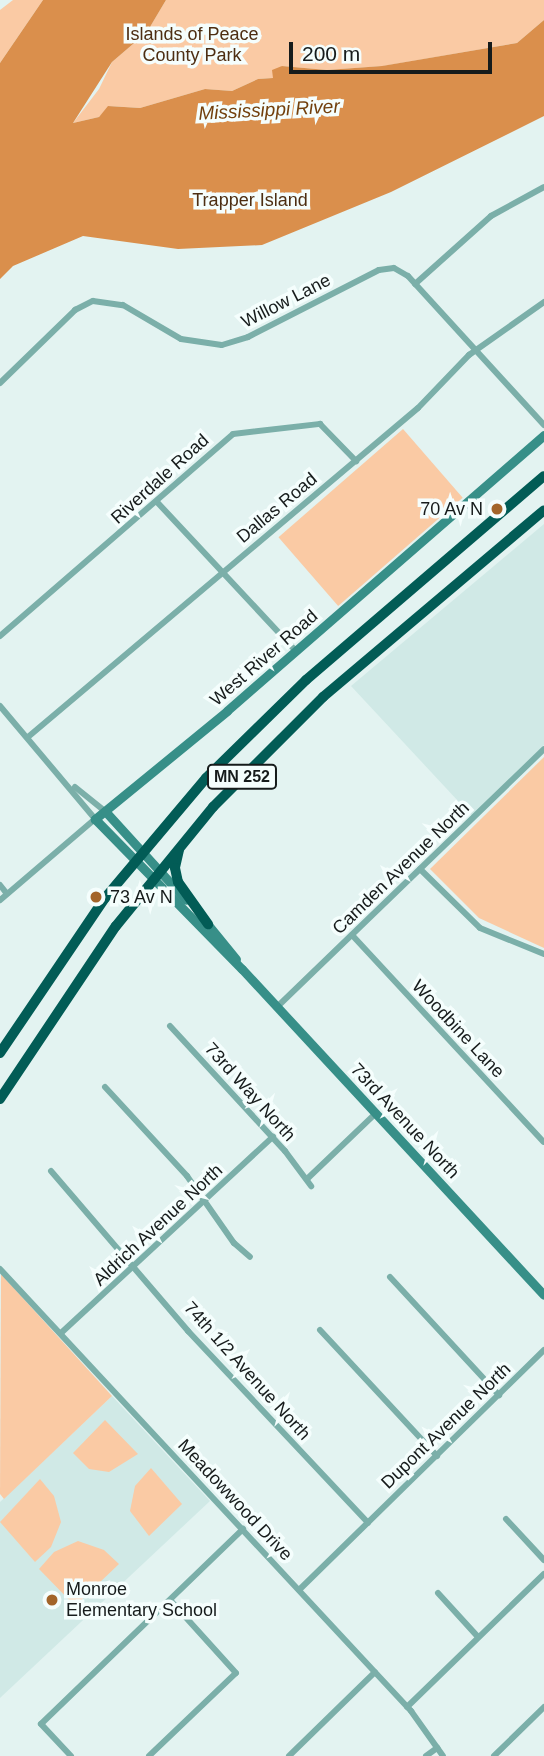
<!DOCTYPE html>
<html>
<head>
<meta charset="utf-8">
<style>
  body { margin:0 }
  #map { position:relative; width:544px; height:1756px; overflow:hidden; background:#e3f3f1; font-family:Helvetica,sans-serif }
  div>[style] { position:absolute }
  .built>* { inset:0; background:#d0e9e6 }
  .green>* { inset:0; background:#facaa4; transform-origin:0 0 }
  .water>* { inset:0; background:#da8f4c }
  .street>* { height:6px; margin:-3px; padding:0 3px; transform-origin:3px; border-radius:3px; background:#7bafa9 }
  .secondary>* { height:9px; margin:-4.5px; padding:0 4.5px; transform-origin:4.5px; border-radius:4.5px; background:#378f88 }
  .highway>* { height:10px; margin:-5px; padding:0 5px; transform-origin:5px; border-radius:5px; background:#025c56 }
  .dots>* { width:19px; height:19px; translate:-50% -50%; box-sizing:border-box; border:4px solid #f5fefd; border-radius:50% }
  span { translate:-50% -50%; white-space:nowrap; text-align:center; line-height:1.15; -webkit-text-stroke:7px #f5fefd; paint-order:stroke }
  .shield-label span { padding:2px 5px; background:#f5fefd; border:2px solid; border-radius:5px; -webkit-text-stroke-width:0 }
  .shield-label { font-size:16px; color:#161b1b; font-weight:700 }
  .park-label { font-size:18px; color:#4d2e12 }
  .street-label { font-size:18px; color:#161b1b }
  .poi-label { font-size:18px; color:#161b1b }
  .right { translate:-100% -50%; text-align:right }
  .left { translate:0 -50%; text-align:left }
  .water-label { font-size:19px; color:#72400d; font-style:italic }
  .scale { position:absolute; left:289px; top:42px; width:203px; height:32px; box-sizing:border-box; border:4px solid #161b1b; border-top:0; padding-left:9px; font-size:21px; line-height:24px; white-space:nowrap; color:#161b1b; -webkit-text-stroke:5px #f5fefd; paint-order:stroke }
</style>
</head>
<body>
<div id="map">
  <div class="built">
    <div style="clip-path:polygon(544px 524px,544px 745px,472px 816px,351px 686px)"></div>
    <div style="clip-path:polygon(112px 1396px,210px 1501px,0 1698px,0 1502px)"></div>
  </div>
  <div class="green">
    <div style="clip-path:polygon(13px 0,43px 0,0 63px,0 10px)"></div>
    <div style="clip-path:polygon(166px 0,544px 0,544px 20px,517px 43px,383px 66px,327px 70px,282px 66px,273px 78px,258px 79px,232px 91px,205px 89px,140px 108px,109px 106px,99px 117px,73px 123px,99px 89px,112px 62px,147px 32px)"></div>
    <div style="left:403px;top:429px;width:91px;height:165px;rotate:49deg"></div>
    <div style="clip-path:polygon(544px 757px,544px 948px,479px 918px,430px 869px)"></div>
    <div style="clip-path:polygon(1px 1274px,112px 1396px,4px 1499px,0 1494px)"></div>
    <div style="clip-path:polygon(105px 1420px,138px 1454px,109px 1472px,89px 1469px,73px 1453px)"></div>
    <div style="clip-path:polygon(151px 1468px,182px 1504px,149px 1536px,130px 1511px,135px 1486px)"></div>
    <div style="clip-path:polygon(40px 1479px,54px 1496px,61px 1522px,51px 1547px,35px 1562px,0 1522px)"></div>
    <div style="clip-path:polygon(78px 1541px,104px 1550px,119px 1564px,75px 1606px,39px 1569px,54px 1552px)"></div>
  </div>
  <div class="water">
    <div style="clip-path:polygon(43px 0,166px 0,147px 32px,112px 62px,73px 123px,99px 117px,108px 106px,140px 108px,205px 89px,232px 91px,258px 79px,273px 78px,272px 70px,282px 66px,327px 70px,382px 66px,517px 43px,544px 20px,544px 116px,391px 192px,262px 245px,178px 249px,83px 236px,13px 266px,0 279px,0 63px)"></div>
  </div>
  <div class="street">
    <div style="left:415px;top:284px;width:102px;rotate:-41.8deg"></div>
    <div style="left:491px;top:216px;width:60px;rotate:-28.7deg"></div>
    <div style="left:0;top:383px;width:105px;rotate:-44.2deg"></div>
    <div style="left:75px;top:310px;width:20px;rotate:-27deg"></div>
    <div style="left:93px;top:301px;width:30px;rotate:8deg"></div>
    <div style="left:123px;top:305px;width:67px;rotate:30.4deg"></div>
    <div style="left:181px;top:339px;width:41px;rotate:8.3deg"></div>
    <div style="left:222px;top:345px;width:27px;rotate:-17deg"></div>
    <div style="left:248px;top:337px;width:147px;rotate:-27.1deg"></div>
    <div style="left:379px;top:270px;width:15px;rotate:-8deg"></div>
    <div style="left:394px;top:268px;width:16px;rotate:30deg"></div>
    <div style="left:408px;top:276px;width:202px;rotate:47.6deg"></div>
    <div style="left:157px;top:502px;width:204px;rotate:47deg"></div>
    <div style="left:0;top:636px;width:308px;rotate:-40.9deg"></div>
    <div style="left:233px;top:434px;width:88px;rotate:-6.6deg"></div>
    <div style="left:320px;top:424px;width:52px;rotate:45.8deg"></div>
    <div style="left:0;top:706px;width:148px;rotate:49.9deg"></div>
    <div style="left:95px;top:819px;width:125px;rotate:139.5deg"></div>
    <div style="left:28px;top:737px;width:510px;rotate:-40.15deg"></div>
    <div style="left:418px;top:408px;width:74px;rotate:-46.1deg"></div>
    <div style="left:469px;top:355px;width:92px;rotate:-35.2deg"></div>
    <div style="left:75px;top:787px;width:38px;rotate:39deg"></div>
    <div style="left:420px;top:869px;width:84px;rotate:44.5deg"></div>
    <div style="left:480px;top:928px;width:69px;rotate:22.1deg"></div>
    <div style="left:0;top:885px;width:11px;rotate:52deg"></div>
    <div style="left:352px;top:935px;width:282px;rotate:47.2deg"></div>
    <div style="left:277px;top:1007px;width:371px;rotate:-44deg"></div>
    <div style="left:170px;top:1026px;width:170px;rotate:47.4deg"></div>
    <div style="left:285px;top:1151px;width:44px;rotate:53.4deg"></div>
    <div style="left:105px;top:1087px;width:121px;rotate:47.3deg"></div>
    <div style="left:187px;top:1176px;width:82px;rotate:55deg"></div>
    <div style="left:234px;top:1243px;width:21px;rotate:41deg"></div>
    <div style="left:51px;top:1171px;width:211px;rotate:49.4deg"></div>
    <div style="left:188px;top:1331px;width:263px;rotate:46.8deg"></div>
    <div style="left:307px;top:1179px;width:95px;rotate:-43.7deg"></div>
    <div style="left:0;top:1269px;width:604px;rotate:47.08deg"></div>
    <div style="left:411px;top:1711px;width:55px;rotate:54.6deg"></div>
    <div style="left:390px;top:1277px;width:161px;rotate:47.3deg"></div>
    <div style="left:320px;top:1330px;width:172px;rotate:47.1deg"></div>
    <div style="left:61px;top:1333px;width:289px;rotate:-42.8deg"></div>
    <div style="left:506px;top:1519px;width:56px;rotate:47.2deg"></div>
    <div style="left:299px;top:1590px;width:343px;rotate:-44.4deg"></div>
    <div style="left:438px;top:1593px;width:59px;rotate:47.7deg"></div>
    <div style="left:407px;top:1707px;width:191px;rotate:-44.2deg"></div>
    <div style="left:71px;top:1756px;width:44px;rotate:-133.2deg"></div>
    <div style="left:41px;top:1724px;width:281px;rotate:-44deg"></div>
    <div style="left:149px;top:1756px;width:120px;rotate:-43.7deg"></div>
    <div style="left:236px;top:1673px;width:98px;rotate:-132.1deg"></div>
    <div style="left:289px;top:1756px;width:120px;rotate:-44.3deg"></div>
    <div style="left:426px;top:1756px;width:14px;rotate:-36deg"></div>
    <div style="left:494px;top:1756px;width:70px;rotate:-44.4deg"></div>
  </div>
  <div class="secondary">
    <div style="left:544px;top:435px;width:420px;rotate:139deg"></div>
    <div style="left:227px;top:711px;width:171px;rotate:140.7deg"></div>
    <div style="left:95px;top:819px;width:210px;rotate:45.6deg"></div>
    <div style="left:242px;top:969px;width:444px;rotate:47.2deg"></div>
    <div style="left:105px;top:811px;width:120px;rotate:47.7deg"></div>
    <div style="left:205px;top:921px;width:49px;rotate:50.8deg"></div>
  </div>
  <div class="highway">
    <div style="left:179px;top:850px;width:18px;rotate:103deg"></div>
    <div style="left:175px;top:868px;width:14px;rotate:78deg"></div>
    <div style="left:178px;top:882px;width:52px;rotate:54.5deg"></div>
    <div style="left:0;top:1053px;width:187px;rotate:-55.9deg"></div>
    <div style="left:105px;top:898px;width:157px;rotate:-49.9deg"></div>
    <div style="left:206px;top:778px;width:140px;rotate:-44.4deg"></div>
    <div style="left:306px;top:680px;width:313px;rotate:-40.6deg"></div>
    <div style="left:0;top:1099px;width:208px;rotate:-56.2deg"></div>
    <div style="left:116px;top:926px;width:154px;rotate:-50.8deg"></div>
    <div style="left:213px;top:807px;width:156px;rotate:-45deg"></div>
    <div style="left:323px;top:697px;width:289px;rotate:-40.2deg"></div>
  </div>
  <div class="dots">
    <div style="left:497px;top:509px;background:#a3652a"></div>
    <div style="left:96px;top:897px;background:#a3652a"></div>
    <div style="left:52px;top:1600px;background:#a3652a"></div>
  </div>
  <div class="shield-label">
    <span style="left:242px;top:777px">MN 252</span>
  </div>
  <div class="park-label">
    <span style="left:192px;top:45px">Islands of Peace<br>County Park</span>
    <span style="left:250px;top:200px">Trapper Island</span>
  </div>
  <div class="street-label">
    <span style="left:286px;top:301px;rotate:-27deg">Willow Lane</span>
    <span style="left:160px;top:479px;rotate:-42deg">Riverdale Road</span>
    <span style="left:277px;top:508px;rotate:-40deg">Dallas Road</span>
    <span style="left:264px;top:658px;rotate:-41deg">West River Road</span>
    <span style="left:401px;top:868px;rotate:-44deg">Camden Avenue North</span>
    <span style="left:458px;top:1029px;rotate:47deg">Woodbine Lane</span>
    <span style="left:250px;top:1092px;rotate:48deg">73rd Way North</span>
    <span style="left:405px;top:1121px;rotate:47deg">73rd Avenue North</span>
    <span style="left:158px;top:1225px;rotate:-43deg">Aldrich Avenue North</span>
    <span style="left:247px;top:1371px;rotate:48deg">74th 1/2 Avenue North</span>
    <span style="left:446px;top:1426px;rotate:-44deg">Dupont Avenue North</span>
    <span style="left:235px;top:1500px;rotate:47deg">Meadowwood Drive</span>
  </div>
  <div class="poi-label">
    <span class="right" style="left:483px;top:509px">70 Av N</span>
    <span class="left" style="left:110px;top:897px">73 Av N</span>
    <span class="left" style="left:66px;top:1600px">Monroe<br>Elementary School</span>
  </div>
  <div class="water-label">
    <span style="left:269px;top:110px;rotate:-3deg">Mississippi River</span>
  </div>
  <div class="scale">200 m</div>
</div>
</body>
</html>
